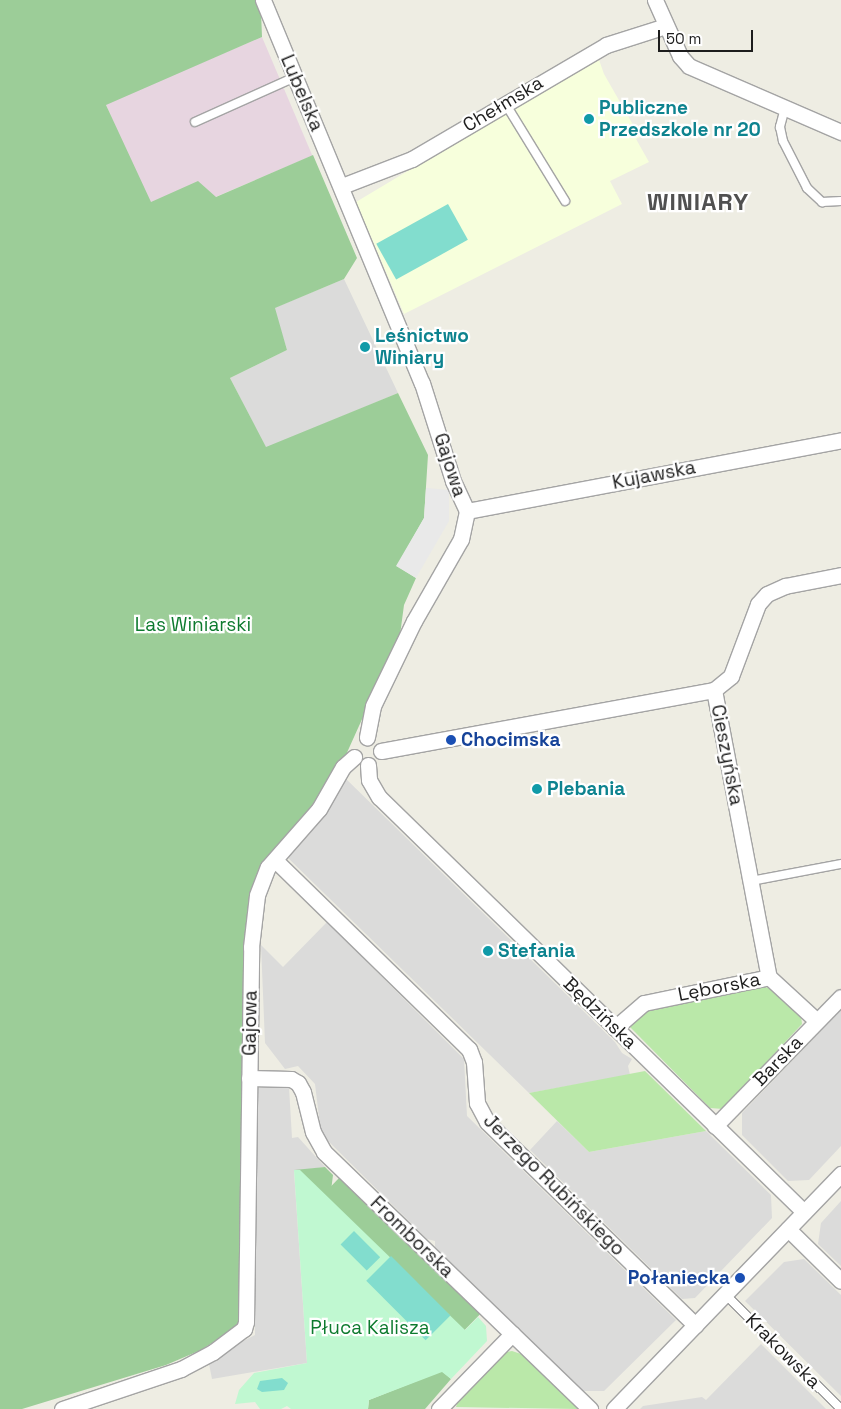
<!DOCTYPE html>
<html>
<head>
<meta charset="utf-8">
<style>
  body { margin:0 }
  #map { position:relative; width:841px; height:1409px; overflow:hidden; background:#eeede3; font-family:"Space Grotesk",sans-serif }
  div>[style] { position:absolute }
  .residential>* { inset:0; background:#dbdbda }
  .industrial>* { inset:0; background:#e7d5e0; transform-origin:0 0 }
  .education>* { inset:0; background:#f7ffdc }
  .grass>* { inset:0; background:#bae8a9 }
  .forest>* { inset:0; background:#9ccd98; transform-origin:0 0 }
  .park>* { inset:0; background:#c0f8d1 }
  .pitch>* { inset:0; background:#82ddce; transform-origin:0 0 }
  .parking>* { inset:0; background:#e9e9e9 }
  .roads { filter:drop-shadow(1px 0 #a4a4a4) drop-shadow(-1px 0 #a4a4a4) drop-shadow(0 1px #a4a4a4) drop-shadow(0 -1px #a4a4a4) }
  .service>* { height:8px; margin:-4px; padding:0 4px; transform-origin:4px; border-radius:4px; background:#fff }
  .minor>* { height:15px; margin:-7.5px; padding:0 7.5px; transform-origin:7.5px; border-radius:7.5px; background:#fff }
  .dots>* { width:14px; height:14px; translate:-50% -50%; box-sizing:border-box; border:2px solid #fff; border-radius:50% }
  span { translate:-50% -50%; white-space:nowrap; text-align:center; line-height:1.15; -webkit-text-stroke:4.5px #fff; paint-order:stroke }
  .street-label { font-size:19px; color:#1d1d1d }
  .culture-label { font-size:19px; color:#0d838f; font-weight:700 }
  .left { translate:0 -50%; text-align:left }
  .park-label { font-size:19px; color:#0d7a2e }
  .transit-label { font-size:19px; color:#164399; font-weight:700 }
  .right { translate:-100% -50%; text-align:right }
  .district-label { font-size:24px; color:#505050; font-weight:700; letter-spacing:1px }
  .scale { position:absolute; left:658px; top:30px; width:95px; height:22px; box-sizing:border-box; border:2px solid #1d1d1d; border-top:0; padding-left:6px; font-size:15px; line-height:18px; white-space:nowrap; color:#1d1d1d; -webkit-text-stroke:4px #fff; paint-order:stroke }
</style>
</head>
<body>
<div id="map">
  <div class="residential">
    <div style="clip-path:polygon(344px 279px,398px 393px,266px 448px,230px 378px,287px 350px,274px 308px)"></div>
    <div style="clip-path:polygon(343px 776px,615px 1042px,622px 1053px,632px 1059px,628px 1066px,630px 1075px,529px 1093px,287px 857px,325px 815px)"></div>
    <div style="clip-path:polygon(327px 922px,464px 1059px,467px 1116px,676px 1320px,604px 1391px,583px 1391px,435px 1247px,435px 1241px,427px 1239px,321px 1134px,315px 1084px,298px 1066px,285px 1069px,265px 1043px,261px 945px,283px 967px)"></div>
    <div style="clip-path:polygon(841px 1010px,841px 1146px,809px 1180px,788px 1181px,742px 1135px,742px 1113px)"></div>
    <div style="clip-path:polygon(289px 1087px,292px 1138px,298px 1137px,325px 1167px,294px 1171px,307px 1363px,212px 1379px,208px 1359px,255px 1335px,255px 1088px)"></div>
    <div style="clip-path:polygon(557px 1121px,589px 1152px,706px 1131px,771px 1195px,772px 1218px,695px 1298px,682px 1299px,530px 1150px)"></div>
    <div style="clip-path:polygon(841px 1201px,841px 1266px,818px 1244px,821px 1223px)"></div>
    <div style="clip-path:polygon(804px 1259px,841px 1295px,841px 1396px,745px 1301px,784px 1262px)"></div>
    <div style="clip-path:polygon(761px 1344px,826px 1409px,640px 1409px,643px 1406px,702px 1397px,706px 1400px)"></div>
  </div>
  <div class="industrial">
    <div style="left:262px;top:37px;width:129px;height:170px;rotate:67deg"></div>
  </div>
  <div class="education">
    <div style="clip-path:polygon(598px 57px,604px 74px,640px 137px,636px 139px,649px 162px,610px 181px,622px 204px,404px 314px,356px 202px)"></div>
  </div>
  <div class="grass">
    <div style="clip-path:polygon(763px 986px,775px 991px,801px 1016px,802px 1024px,723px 1109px,710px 1108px,629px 1026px,630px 1021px,644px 1010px)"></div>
    <div style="clip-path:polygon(645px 1071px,706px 1131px,589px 1152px,529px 1093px)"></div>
    <div style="clip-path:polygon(512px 1351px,524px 1355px,579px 1409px,456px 1407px,459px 1398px,477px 1379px,507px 1352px)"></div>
  </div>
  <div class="forest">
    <div style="clip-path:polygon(0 0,257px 0,261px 11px,262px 37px,106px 105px,151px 202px,198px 181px,216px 197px,313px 155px,357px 258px,344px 279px,275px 308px,287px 350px,230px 378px,266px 447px,398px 393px,428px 455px,424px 518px,397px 566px,416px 578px,404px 605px,400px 635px,345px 757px,316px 801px,258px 873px,238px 1326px,201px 1350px,166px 1365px,22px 1409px,0 1409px)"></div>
    <div style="clip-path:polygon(325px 1167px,333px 1175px,330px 1199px,294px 1170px)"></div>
    <div style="left:340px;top:1177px;width:196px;height:26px;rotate:44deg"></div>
    <div style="clip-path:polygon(442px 1371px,451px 1379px,425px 1409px,368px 1409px,369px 1400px)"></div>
  </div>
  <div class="park">
    <div style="clip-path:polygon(294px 1170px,300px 1170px,465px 1330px,478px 1317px,486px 1326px,487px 1341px,451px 1379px,442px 1372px,369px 1400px,368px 1409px,291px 1409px,287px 1406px,281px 1409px,260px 1409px,255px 1402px,235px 1404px,239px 1390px,254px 1373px,307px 1363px)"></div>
  </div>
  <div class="pitch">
    <div style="left:448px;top:204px;width:41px;height:82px;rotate:61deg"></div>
    <div style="left:354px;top:1231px;width:37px;height:19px;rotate:45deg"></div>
    <div style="left:391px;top:1256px;width:84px;height:35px;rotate:45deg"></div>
    <div style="clip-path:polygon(282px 1378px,288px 1383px,284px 1390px,262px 1392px,257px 1389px,260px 1381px)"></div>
  </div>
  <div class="parking">
    <div style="clip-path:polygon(426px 488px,449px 490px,449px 521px,416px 578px,396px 566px,424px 518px)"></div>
  </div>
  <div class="roads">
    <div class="service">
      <div style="left:505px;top:103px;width:115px;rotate:58.5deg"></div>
      <div style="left:785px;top:108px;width:20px;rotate:105deg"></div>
      <div style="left:780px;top:127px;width:14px;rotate:78deg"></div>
      <div style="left:783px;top:141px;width:53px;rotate:62.9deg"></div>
      <div style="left:807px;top:188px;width:21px;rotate:43deg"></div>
      <div style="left:822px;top:202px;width:19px;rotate:-3deg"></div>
      <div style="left:195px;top:122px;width:110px;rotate:-24.2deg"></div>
      <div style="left:751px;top:881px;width:92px;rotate:-10.7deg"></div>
      <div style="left:725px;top:1294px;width:163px;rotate:44.8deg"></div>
    </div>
    <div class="minor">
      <div style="left:263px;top:0;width:415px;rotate:67.5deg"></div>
      <div style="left:422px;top:383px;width:103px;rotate:72.4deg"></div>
      <div style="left:453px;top:481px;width:33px;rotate:65deg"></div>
      <div style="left:467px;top:511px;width:29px;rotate:102deg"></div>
      <div style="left:461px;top:539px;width:95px;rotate:119.8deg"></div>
      <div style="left:414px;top:621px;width:94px;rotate:115.8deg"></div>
      <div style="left:373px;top:706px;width:32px;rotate:101deg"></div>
      <div style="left:655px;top:0;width:61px;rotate:65.9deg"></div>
      <div style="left:680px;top:56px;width:13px;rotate:48deg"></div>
      <div style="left:689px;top:66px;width:166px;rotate:23.5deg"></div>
      <div style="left:342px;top:186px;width:75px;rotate:-21.1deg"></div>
      <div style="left:412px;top:159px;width:225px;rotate:-30.4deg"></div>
      <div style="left:606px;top:45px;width:63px;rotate:-17.6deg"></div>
      <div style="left:467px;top:511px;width:381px;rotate:-10.7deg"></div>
      <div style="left:714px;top:690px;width:292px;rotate:79.2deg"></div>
      <div style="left:381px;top:751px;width:339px;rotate:-10.4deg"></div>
      <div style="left:714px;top:690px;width:22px;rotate:-39deg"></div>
      <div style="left:731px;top:676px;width:77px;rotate:-69.4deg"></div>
      <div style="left:758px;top:604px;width:13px;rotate:-48deg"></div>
      <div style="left:767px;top:594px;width:20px;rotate:-24deg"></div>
      <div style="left:785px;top:586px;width:57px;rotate:-11.1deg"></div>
      <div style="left:368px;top:765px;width:15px;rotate:86deg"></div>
      <div style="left:369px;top:780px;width:20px;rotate:60deg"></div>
      <div style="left:379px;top:797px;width:594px;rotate:44.32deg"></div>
      <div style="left:275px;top:860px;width:271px;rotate:44.3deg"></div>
      <div style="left:469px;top:1049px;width:14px;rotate:69deg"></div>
      <div style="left:474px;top:1062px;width:41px;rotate:85.8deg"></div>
      <div style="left:477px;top:1103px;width:21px;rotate:62deg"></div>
      <div style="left:487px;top:1122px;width:291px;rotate:44.3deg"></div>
      <div style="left:769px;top:977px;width:65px;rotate:42.5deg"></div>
      <div style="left:615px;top:1028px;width:38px;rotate:-41deg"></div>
      <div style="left:644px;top:1003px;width:128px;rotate:-11.7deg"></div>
      <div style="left:249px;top:1078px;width:42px;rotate:1.4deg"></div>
      <div style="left:291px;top:1079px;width:8px;rotate:30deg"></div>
      <div style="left:298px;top:1083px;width:10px;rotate:61deg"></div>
      <div style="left:303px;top:1092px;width:41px;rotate:76deg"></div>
      <div style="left:313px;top:1132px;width:23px;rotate:61deg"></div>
      <div style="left:324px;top:1152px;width:370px;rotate:44deg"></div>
      <div style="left:715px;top:1126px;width:180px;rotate:-45.7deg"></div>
      <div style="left:788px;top:1229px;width:74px;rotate:44.5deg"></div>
      <div style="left:62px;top:1409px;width:126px;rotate:-18.6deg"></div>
      <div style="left:181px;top:1369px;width:36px;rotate:-28deg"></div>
      <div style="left:213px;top:1352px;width:39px;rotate:-37deg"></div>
      <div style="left:244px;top:1329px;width:7px;rotate:-74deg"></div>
      <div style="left:246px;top:1322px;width:375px;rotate:-89.2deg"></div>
      <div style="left:251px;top:947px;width:52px;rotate:-83.4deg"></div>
      <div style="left:257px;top:895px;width:30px;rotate:-69deg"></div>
      <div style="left:268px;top:867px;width:77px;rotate:-48.7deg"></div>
      <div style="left:319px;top:809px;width:48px;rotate:-60.3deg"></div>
      <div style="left:343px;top:767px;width:15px;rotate:-42deg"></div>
      <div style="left:439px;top:1409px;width:105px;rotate:-45.8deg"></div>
      <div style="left:614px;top:1409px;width:327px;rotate:-46deg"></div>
    </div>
  </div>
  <div class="dots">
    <div style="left:589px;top:119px;background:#0f9aa8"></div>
    <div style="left:365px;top:347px;background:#0f9aa8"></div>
    <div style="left:451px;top:740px;background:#1a4fb4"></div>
    <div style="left:537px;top:789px;background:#0f9aa8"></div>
    <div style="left:488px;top:951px;background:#0f9aa8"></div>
    <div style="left:740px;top:1278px;background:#1a4fb4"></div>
  </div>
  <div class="street-label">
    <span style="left:302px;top:93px;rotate:67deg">Lubelska</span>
    <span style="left:503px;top:104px;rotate:-31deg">Chełmska</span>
    <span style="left:450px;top:465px;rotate:72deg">Gajowa</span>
    <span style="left:654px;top:475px;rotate:-11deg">Kujawska</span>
    <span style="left:727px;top:755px;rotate:79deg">Cieszyńska</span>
    <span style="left:719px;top:987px;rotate:-11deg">Lęborska</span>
    <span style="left:600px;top:1013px;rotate:44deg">Będzińska</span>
    <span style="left:250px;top:1023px;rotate:-89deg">Gajowa</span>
    <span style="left:778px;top:1061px;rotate:-46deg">Barska</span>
    <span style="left:554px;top:1185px;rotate:45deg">Jerzego Rubińskiego</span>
    <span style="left:412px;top:1237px;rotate:44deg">Fromborska</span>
    <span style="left:783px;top:1351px;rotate:45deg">Krakowska</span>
  </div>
  <div class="culture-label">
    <span class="left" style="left:599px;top:119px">Publiczne<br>Przedszkole nr 20</span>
    <span class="left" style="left:375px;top:347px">Leśnictwo<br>Winiary</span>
    <span class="left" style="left:547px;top:789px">Plebania</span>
    <span class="left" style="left:498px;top:951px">Stefania</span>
  </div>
  <div class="park-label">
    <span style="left:193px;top:625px">Las Winiarski</span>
    <span style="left:370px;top:1328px">Płuca Kalisza</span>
  </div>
  <div class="transit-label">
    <span class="left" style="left:461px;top:740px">Chocimska</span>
    <span class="right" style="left:730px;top:1278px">Połaniecka</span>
  </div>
  <div class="district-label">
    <span style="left:698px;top:202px">WINIARY</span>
  </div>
  <div class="scale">50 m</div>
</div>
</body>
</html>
